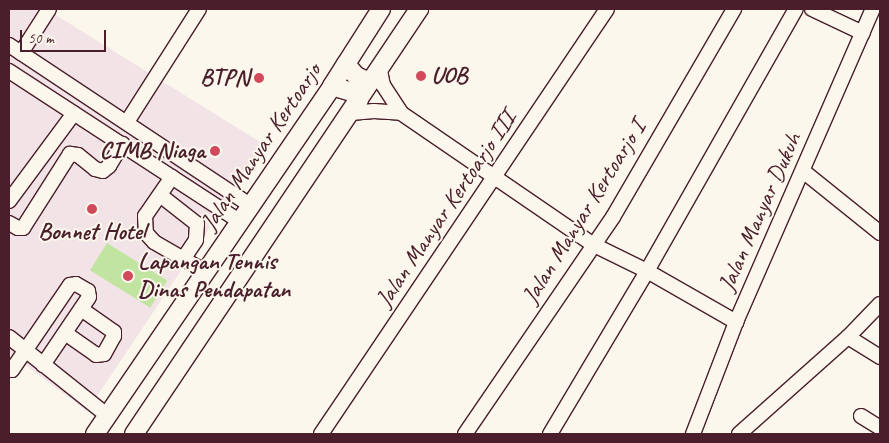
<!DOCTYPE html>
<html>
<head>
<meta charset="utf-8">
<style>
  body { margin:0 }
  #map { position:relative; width:889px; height:443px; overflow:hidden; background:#fbf7ec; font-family:Caveat,sans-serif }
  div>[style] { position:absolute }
  .built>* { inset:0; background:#f2e3e6 }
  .green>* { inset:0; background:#c1e5a0; transform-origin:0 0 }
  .roads { filter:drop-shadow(1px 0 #4a1f2b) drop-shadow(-1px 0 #4a1f2b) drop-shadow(0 1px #4a1f2b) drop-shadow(0 -1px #4a1f2b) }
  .minor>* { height:14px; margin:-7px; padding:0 7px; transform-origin:7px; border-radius:7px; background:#fbf7ec }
  .major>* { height:18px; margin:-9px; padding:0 9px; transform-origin:9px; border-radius:9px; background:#fbf7ec }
  .dots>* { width:14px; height:14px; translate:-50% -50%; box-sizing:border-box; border:2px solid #fbf7ec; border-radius:50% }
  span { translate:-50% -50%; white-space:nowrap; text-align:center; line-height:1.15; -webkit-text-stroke:4px #fbf7ec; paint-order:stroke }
  .poi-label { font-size:24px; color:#4a1f2b; font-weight:700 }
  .left { translate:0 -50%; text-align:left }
  .right { translate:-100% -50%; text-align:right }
  .street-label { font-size:24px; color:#4a1f2b }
  .frame { position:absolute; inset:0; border:10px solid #4a1f2b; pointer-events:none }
  .scale { position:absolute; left:20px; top:30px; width:86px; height:22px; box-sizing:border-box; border:2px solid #4a1f2b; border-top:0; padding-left:6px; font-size:15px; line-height:18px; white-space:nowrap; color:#4a1f2b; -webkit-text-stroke:4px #fbf7ec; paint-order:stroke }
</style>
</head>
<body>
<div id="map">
  <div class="built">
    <div style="clip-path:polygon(9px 9px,46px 9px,265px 145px,87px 411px,9px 353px)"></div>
  </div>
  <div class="green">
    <div style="left:107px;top:243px;width:71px;height:32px;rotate:32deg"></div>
  </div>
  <div class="roads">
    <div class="minor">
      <div style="left:812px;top:9px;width:56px;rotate:25.2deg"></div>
      <div style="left:9px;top:45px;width:289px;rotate:33.6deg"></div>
      <div style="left:21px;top:53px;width:52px;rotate:-57.5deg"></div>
      <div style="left:380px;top:70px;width:15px;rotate:79deg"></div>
      <div style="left:383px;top:85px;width:33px;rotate:57deg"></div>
      <div style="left:401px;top:113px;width:234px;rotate:34.4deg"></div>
      <div style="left:594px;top:245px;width:59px;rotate:26.1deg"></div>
      <div style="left:647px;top:271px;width:103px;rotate:29.8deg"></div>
      <div style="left:9px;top:71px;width:275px;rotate:33.1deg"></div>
      <div style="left:351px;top:113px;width:23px;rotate:-5deg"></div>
      <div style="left:374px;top:111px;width:27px;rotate:4deg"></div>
      <div style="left:127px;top:122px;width:134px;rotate:-57.5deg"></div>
      <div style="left:803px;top:171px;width:99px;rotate:38.8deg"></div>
      <div style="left:172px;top:177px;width:47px;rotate:124.7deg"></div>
      <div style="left:145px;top:216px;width:17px;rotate:87deg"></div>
      <div style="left:146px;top:233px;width:12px;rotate:48deg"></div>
      <div style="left:154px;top:242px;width:60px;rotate:30deg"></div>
      <div style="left:160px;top:195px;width:47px;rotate:38.1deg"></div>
      <div style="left:197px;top:224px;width:16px;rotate:94deg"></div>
      <div style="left:196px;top:240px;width:23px;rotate:124deg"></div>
      <div style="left:9px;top:201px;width:109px;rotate:-53.5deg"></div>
      <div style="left:9px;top:223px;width:10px;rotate:29deg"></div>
      <div style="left:18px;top:228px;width:5px"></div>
      <div style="left:23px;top:228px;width:88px;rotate:-57.6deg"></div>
      <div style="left:70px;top:154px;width:8px;rotate:7deg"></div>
      <div style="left:78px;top:155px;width:22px;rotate:39deg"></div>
      <div style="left:95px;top:169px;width:8px;rotate:14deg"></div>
      <div style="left:103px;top:171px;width:8px;rotate:-40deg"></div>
      <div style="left:109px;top:166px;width:26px;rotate:-59deg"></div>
      <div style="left:65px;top:333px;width:38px;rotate:35deg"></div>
      <div style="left:96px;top:355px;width:8px;rotate:-7deg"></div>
      <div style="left:104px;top:354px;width:21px;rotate:-61deg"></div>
      <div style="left:114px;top:336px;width:4px;rotate:-90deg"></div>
      <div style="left:114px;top:332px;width:40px;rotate:-145.1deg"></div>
      <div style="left:9px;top:337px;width:127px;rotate:38.6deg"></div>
      <div style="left:848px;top:337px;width:38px;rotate:32deg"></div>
      <div style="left:9px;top:369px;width:3px;rotate:18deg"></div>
      <div style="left:12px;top:370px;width:103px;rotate:-55.7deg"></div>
      <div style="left:70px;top:285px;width:6px;rotate:-9deg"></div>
      <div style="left:76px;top:284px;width:14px;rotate:30deg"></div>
      <div style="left:88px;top:291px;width:6px;rotate:81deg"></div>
      <div style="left:89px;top:297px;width:82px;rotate:124.1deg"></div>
      <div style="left:861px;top:416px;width:22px;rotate:32deg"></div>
      <div style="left:321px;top:434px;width:512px;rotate:-56.06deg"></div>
      <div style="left:465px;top:434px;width:263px;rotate:-55.7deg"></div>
      <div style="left:613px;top:217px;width:241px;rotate:-59.8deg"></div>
      <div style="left:550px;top:434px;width:190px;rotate:-59.2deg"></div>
      <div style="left:647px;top:271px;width:301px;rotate:-60.4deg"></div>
      <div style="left:693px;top:434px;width:120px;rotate:-69deg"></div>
      <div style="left:736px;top:322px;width:342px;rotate:-66.4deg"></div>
      <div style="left:739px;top:434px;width:146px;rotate:-41.7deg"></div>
      <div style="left:848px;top:337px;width:46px;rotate:-45.9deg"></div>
    </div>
    <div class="major">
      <div style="left:346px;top:64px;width:16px;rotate:50deg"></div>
      <div style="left:356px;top:76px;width:10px;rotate:24deg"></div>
      <div style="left:365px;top:80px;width:8px"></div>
      <div style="left:332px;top:86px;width:21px;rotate:17deg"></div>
      <div style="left:352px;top:92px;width:11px;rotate:52deg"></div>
      <div style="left:95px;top:434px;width:421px;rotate:-55.7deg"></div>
      <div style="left:332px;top:86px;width:91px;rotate:-57.5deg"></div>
      <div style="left:134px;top:434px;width:512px;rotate:-56.15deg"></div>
    </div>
  </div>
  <div class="dots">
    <div style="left:421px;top:76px;background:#d1495b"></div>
    <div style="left:259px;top:78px;background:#d1495b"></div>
    <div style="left:215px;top:151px;background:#d1495b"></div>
    <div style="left:92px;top:209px;background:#d1495b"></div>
    <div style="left:128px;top:276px;background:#d1495b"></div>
  </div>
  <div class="poi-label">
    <span class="left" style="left:431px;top:76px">UOB</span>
    <span class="right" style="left:249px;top:78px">BTPN</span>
    <span class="right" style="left:205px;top:151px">CIMB Niaga</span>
    <span style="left:92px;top:232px">Bonnet Hotel</span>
    <span class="left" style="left:138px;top:276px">Lapangan Tennis<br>Dinas Pendapatan</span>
  </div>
  <div class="street-label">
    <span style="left:261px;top:147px;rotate:-56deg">Jalan Manyar Kertoarjo</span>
    <span style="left:446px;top:209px;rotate:-56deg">Jalan Manyar Kertoarjo III</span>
    <span style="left:584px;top:212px;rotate:-58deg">Jalan Manyar Kertoarjo I</span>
    <span style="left:760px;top:212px;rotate:-66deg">Jalan Manyar Dukuh</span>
  </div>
  <div class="frame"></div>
  <div class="scale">50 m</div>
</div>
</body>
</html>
